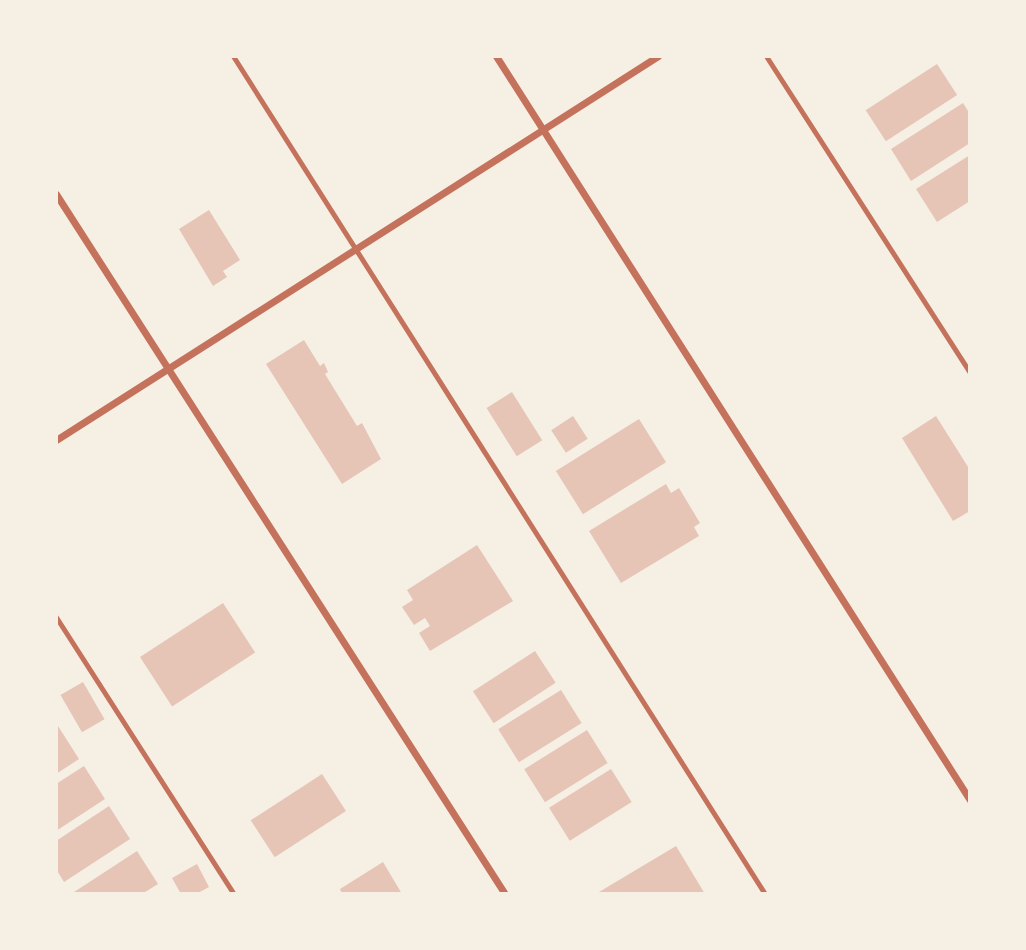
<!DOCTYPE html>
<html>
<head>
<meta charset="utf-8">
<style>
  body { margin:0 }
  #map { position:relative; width:1026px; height:950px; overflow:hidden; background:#f6efe4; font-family:Inter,sans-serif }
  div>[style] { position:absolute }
  .building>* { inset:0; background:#e6c5b7; transform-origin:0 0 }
  .service>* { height:5px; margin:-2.5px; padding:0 2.5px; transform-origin:2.5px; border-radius:2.5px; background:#c5725c }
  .minor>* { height:7px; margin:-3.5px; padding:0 3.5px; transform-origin:3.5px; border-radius:3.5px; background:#c5725c }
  span { translate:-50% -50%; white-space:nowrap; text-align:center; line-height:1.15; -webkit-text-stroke:5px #f6efe4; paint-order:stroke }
  .frame { position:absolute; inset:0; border:58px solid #f6efe4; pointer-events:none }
</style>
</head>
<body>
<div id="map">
  <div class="building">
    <div style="left:937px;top:64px;width:37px;height:85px;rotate:57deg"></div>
    <div style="clip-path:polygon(963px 103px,970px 114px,970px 143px,911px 181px,891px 149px)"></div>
    <div style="clip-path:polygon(970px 155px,970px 201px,937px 222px,916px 189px)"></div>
    <div style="clip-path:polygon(209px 210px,240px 260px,223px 271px,227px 277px,213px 286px,179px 229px)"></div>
    <div style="clip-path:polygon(304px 340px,320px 366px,324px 363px,328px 372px,325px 374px,357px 426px,362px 423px,381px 459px,342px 484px,266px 364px)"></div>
    <div style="left:512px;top:392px;width:57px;height:30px;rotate:58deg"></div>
    <div style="left:573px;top:416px;width:27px;height:26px;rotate:57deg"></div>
    <div style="clip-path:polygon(936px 416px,970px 470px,970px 511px,953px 521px,902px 438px)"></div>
    <div style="left:639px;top:419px;width:51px;height:98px;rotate:58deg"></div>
    <div style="clip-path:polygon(666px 484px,671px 493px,679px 488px,700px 523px,694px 527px,699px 536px,621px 583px,589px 531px)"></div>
    <div style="clip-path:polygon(477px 545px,513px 601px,430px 651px,419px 633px,430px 626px,425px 618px,414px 625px,402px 607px,413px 600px,407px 590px)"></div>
    <div style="left:223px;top:603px;width:59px;height:99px;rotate:57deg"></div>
    <div style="left:535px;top:651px;width:38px;height:74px;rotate:57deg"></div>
    <div style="left:83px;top:682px;width:43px;height:26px;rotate:60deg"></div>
    <div style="left:561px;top:690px;width:39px;height:74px;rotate:58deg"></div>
    <div style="clip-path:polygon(58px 726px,79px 759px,56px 774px,56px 728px)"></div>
    <div style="left:587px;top:730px;width:39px;height:74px;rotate:58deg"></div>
    <div style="clip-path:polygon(84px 766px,105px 799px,56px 831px,56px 784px)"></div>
    <div style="left:611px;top:769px;width:39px;height:73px;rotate:58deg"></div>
    <div style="left:322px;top:774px;width:44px;height:85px;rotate:57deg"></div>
    <div style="clip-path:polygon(109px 806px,130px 839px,64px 882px,56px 869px,56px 841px)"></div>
    <div style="clip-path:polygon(676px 846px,705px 894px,600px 894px,599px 892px)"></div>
    <div style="clip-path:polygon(137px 851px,158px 884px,142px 894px,71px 894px)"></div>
    <div style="clip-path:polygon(383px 862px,402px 894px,342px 894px,340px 889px)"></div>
    <div style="clip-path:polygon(197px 864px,209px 887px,196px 894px,181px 894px,172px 878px)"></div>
  </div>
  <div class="service">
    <div style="left:233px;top:56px;width:993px;rotate:57.59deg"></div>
    <div style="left:766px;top:56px;width:376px;rotate:57.2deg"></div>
    <div style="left:56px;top:617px;width:329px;rotate:57.3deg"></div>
  </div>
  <div class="minor">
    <div style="left:496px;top:56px;width:882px;rotate:57.5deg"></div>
    <div style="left:56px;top:194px;width:832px;rotate:57.32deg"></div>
    <div style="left:56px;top:440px;width:714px;rotate:-32.53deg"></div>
  </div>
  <div class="frame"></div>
</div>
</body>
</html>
